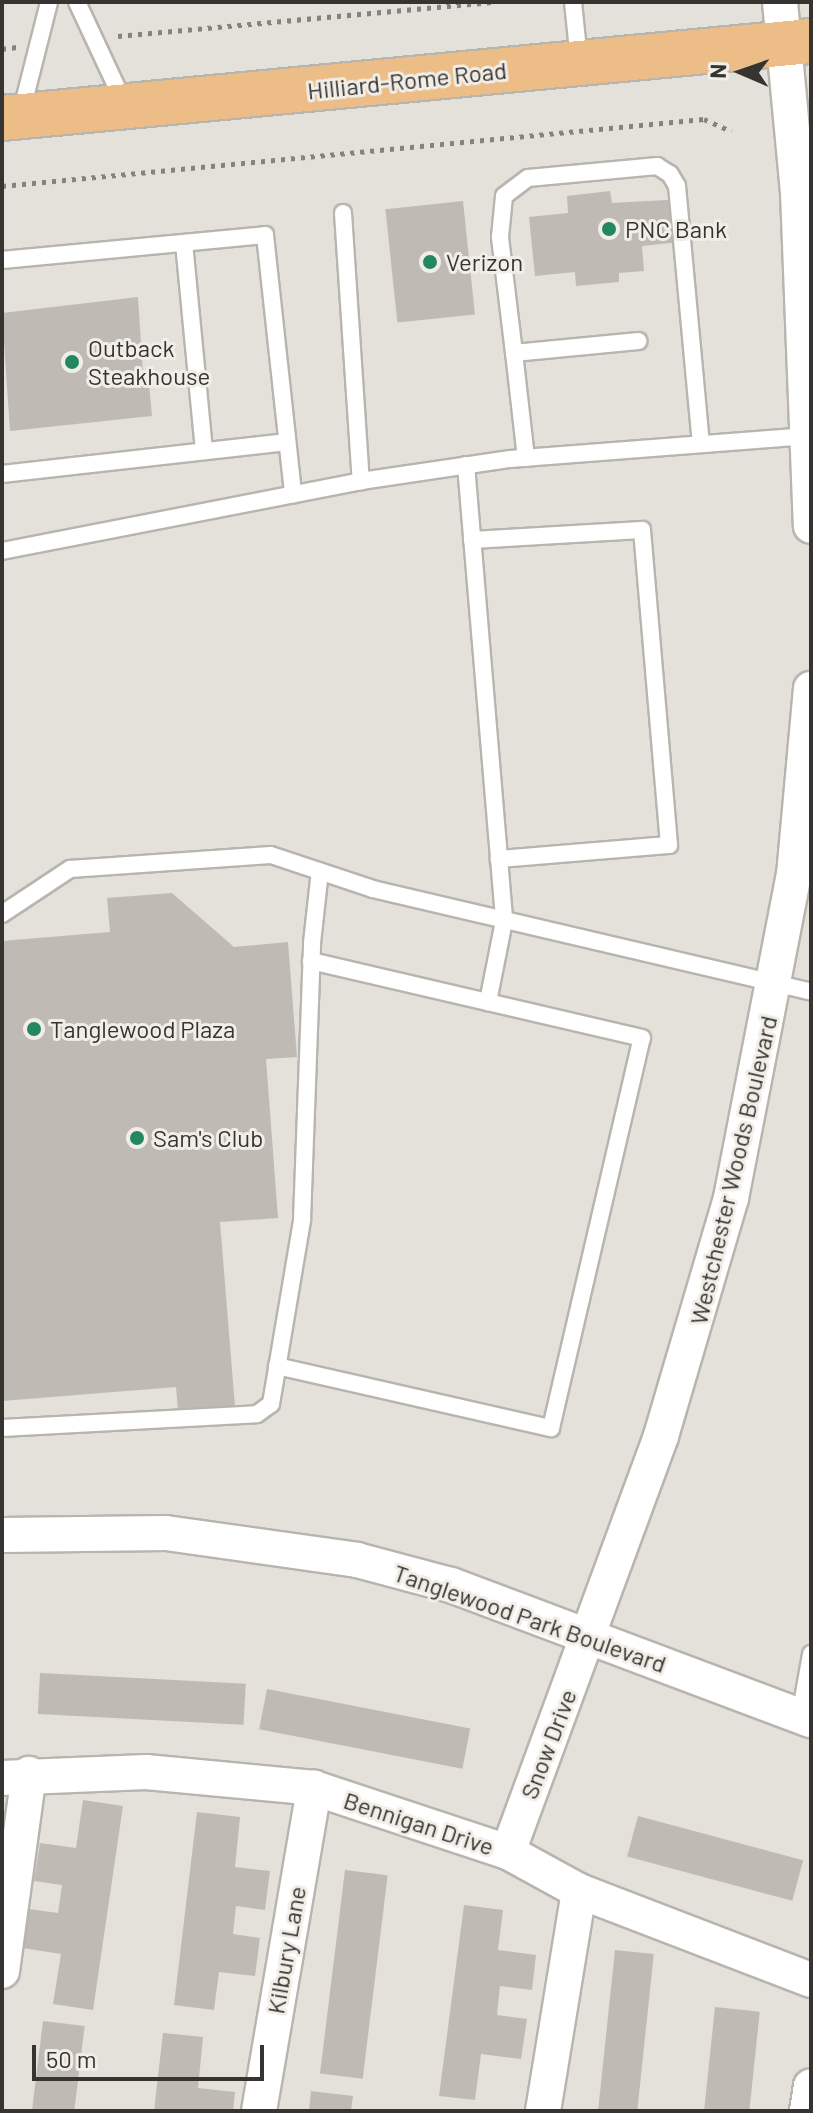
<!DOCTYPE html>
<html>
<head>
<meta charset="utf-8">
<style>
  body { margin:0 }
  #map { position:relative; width:813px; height:2113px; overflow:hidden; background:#e4e0da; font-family:Barlow,sans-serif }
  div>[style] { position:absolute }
  .building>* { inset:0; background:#bfbbb4; transform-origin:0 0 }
  .path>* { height:5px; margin-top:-2.5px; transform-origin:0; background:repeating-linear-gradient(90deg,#85837e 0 4px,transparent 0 10px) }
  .roads { filter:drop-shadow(2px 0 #b8b4ae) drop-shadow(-2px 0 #b8b4ae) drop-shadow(0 2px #b8b4ae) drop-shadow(0 -2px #b8b4ae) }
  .lane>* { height:16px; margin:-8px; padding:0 8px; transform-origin:8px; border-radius:8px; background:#fff }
  .street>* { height:34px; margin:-17px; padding:0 17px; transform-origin:17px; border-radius:17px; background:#fff }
  .primary>* { height:44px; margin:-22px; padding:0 22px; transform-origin:22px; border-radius:22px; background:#ecbd87 }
  .dots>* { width:22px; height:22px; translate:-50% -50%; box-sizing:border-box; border:4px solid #f1ede7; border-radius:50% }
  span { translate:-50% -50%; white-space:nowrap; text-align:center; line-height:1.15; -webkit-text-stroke:6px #f1ede7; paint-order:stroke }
  .street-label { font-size:24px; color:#363431 }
  .poi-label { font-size:24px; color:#363431 }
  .left { translate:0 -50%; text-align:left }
  .frame { position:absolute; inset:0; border:4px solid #363431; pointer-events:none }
  .north { position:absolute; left:701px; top:32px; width:80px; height:80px; -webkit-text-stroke:6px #f1ede7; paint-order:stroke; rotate:272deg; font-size:22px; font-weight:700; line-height:32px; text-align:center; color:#363431 }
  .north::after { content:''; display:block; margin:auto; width:28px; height:36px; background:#363431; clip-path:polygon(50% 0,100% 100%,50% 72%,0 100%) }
  .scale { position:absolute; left:32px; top:2045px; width:232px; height:36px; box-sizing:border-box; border:4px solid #363431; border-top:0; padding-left:10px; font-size:24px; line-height:28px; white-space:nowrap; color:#363431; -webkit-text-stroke:6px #f1ede7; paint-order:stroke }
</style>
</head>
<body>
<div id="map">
  <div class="building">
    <div style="clip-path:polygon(610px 191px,612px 203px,685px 199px,689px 241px,642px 246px,644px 271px,619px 273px,619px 282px,576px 286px,575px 272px,535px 276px,529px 217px,568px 213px,567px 196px)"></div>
    <div style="left:463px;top:201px;width:114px;height:78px;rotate:84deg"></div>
    <div style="clip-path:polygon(138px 297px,143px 374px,148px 374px,152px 416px,10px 431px,2px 313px)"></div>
    <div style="clip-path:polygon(172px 893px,234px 947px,288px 942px,297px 1057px,266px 1059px,278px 1218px,220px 1222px,235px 1407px,178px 1411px,176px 1387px,2px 1401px,2px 941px,110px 932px,107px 898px)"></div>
    <div style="left:40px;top:1673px;width:206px;height:41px;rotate:3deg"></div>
    <div style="left:267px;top:1689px;width:207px;height:41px;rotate:11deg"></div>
    <div style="clip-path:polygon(83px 1800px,123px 1806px,93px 2010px,53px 2004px,61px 1954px,23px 1948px,29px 1909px,58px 1913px,62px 1885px,34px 1881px,40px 1843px,76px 1848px)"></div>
    <div style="clip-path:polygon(197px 1812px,240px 1817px,235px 1867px,270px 1871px,265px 1910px,236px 1906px,233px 1934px,260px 1938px,255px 1976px,219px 1972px,214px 2010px,174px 2005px)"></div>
    <div style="left:638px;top:1816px;width:171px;height:42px;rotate:15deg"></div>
    <div style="left:345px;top:1870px;width:43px;height:205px;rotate:7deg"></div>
    <div style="clip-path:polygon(464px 1905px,503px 1910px,498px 1950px,536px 1955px,532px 1990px,500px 1986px,497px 2015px,527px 2019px,521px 2059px,481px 2054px,475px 2100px,439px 2096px)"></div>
    <div style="left:615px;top:1950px;width:39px;height:162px;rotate:6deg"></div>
    <div style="left:715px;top:2007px;width:45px;height:105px;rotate:6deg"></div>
    <div style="left:43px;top:2021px;width:42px;height:91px;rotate:7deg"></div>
    <div style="clip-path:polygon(163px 2033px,203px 2037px,198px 2088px,235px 2092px,233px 2111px,154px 2111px)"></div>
    <div style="clip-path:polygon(311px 2091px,353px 2096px,351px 2111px,309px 2111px)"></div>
  </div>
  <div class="path">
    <div style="left:118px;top:36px;width:376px;rotate:-5.2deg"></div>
    <div style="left:2px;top:49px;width:15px;rotate:-8deg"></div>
    <div style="left:2px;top:186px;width:705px;rotate:-5.45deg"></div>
    <div style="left:704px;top:119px;width:30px;rotate:24deg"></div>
  </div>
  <div class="roads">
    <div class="lane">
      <div style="left:77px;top:2px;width:111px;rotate:65deg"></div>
      <div style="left:573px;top:2px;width:58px;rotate:84.1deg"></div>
      <div style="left:21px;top:113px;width:114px;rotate:-75.8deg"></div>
      <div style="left:343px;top:213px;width:269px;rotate:86.2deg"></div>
      <div style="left:184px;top:243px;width:209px;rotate:84.5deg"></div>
      <div style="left:2px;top:260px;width:264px;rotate:-5.4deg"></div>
      <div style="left:265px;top:235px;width:261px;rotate:83.8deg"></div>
      <div style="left:514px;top:353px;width:117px;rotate:-96.9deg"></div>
      <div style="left:500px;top:237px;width:41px;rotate:-84.4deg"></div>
      <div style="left:504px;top:196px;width:30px;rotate:-37deg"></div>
      <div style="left:528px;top:178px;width:130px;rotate:-5.3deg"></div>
      <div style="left:657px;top:166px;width:15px;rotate:32deg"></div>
      <div style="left:670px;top:174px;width:14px;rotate:60deg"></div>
      <div style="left:677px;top:186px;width:258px;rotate:84.7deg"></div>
      <div style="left:526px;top:458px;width:106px;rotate:-96.5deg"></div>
      <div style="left:514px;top:353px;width:125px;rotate:-5.5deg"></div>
      <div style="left:466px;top:465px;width:458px;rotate:85.2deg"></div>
      <div style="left:504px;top:921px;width:83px;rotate:101.2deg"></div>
      <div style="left:2px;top:474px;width:287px;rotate:-6.4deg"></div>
      <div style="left:472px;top:540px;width:170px;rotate:-3.4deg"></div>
      <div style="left:642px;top:530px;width:316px;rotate:85.1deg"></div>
      <div style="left:669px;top:845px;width:171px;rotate:175.3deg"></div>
      <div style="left:2px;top:551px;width:366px;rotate:-11deg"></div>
      <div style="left:361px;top:481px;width:151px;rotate:-8.4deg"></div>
      <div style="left:510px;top:459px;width:302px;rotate:-4.4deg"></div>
      <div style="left:2px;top:914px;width:82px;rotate:-33.5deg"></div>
      <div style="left:70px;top:869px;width:201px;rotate:-4deg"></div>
      <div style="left:271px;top:855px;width:108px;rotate:18.4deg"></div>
      <div style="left:373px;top:889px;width:450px;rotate:13.2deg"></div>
      <div style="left:277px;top:1366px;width:281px;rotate:12.8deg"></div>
      <div style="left:551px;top:1428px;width:400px;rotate:-76.9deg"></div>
      <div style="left:642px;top:1038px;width:340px;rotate:-166.9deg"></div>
      <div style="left:2px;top:1428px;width:255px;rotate:-3.1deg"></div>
      <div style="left:257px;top:1414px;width:17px;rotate:-36deg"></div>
      <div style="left:271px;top:1404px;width:187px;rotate:-80.4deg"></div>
      <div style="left:302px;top:1220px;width:277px;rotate:-87.9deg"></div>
      <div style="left:312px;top:943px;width:72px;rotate:-83.7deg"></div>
      <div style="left:800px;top:1716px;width:63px;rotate:-79.9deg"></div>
    </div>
    <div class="street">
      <div style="left:780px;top:2px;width:191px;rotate:84.6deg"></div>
      <div style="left:798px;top:192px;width:334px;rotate:87.8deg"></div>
      <div style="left:2px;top:1535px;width:164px;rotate:-0.7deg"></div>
      <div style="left:166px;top:1533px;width:193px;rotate:8deg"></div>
      <div style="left:357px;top:1560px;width:97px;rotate:14.9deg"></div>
      <div style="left:451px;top:1585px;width:384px;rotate:20.6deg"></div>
      <div style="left:2px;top:1778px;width:144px;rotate:-2.4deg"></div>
      <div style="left:146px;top:1772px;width:169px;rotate:5.4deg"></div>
      <div style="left:314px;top:1788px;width:204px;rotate:18.3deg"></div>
      <div style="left:508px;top:1852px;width:81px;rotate:28.8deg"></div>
      <div style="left:579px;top:1891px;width:248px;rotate:21deg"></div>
      <div style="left:508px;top:1852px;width:443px;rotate:-69.8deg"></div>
      <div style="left:661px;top:1436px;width:248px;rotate:-73.6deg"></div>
      <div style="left:731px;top:1198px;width:329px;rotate:-79deg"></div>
      <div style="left:794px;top:875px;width:187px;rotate:-84.8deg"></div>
      <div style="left:2px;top:1971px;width:199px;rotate:-82.2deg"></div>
      <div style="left:259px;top:2111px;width:328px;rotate:-80.3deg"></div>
      <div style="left:543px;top:2111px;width:223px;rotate:-80.7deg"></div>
      <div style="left:807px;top:2111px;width:25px;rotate:-81deg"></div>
    </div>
    <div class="primary">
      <div style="left:2px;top:118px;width:813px;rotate:-5.44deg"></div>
    </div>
  </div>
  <div class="dots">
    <div style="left:609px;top:229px;background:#238762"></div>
    <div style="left:430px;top:262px;background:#238762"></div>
    <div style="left:72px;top:362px;background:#238762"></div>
    <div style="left:34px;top:1029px;background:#238762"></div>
    <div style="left:137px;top:1138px;background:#238762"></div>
  </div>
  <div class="street-label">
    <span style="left:407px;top:80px;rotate:-6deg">Hilliard-Rome Road</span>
    <span style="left:733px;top:1170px;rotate:-77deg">Westchester Woods Boulevard</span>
    <span style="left:530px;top:1618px;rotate:19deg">Tanglewood Park Boulevard</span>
    <span style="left:548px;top:1744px;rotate:-69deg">Snow Drive</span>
    <span style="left:419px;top:1823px;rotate:18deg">Bennigan Drive</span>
    <span style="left:286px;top:1950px;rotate:-80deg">Kilbury Lane</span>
  </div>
  <div class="poi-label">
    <span class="left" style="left:625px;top:229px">PNC Bank</span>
    <span class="left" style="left:446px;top:262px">Verizon</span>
    <span class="left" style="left:88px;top:362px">Outback<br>Steakhouse</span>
    <span class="left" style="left:50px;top:1029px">Tanglewood Plaza</span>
    <span class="left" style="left:153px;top:1138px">Sam's Club</span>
  </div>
  <div class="frame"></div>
  <div class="north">N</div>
  <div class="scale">50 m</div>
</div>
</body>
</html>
